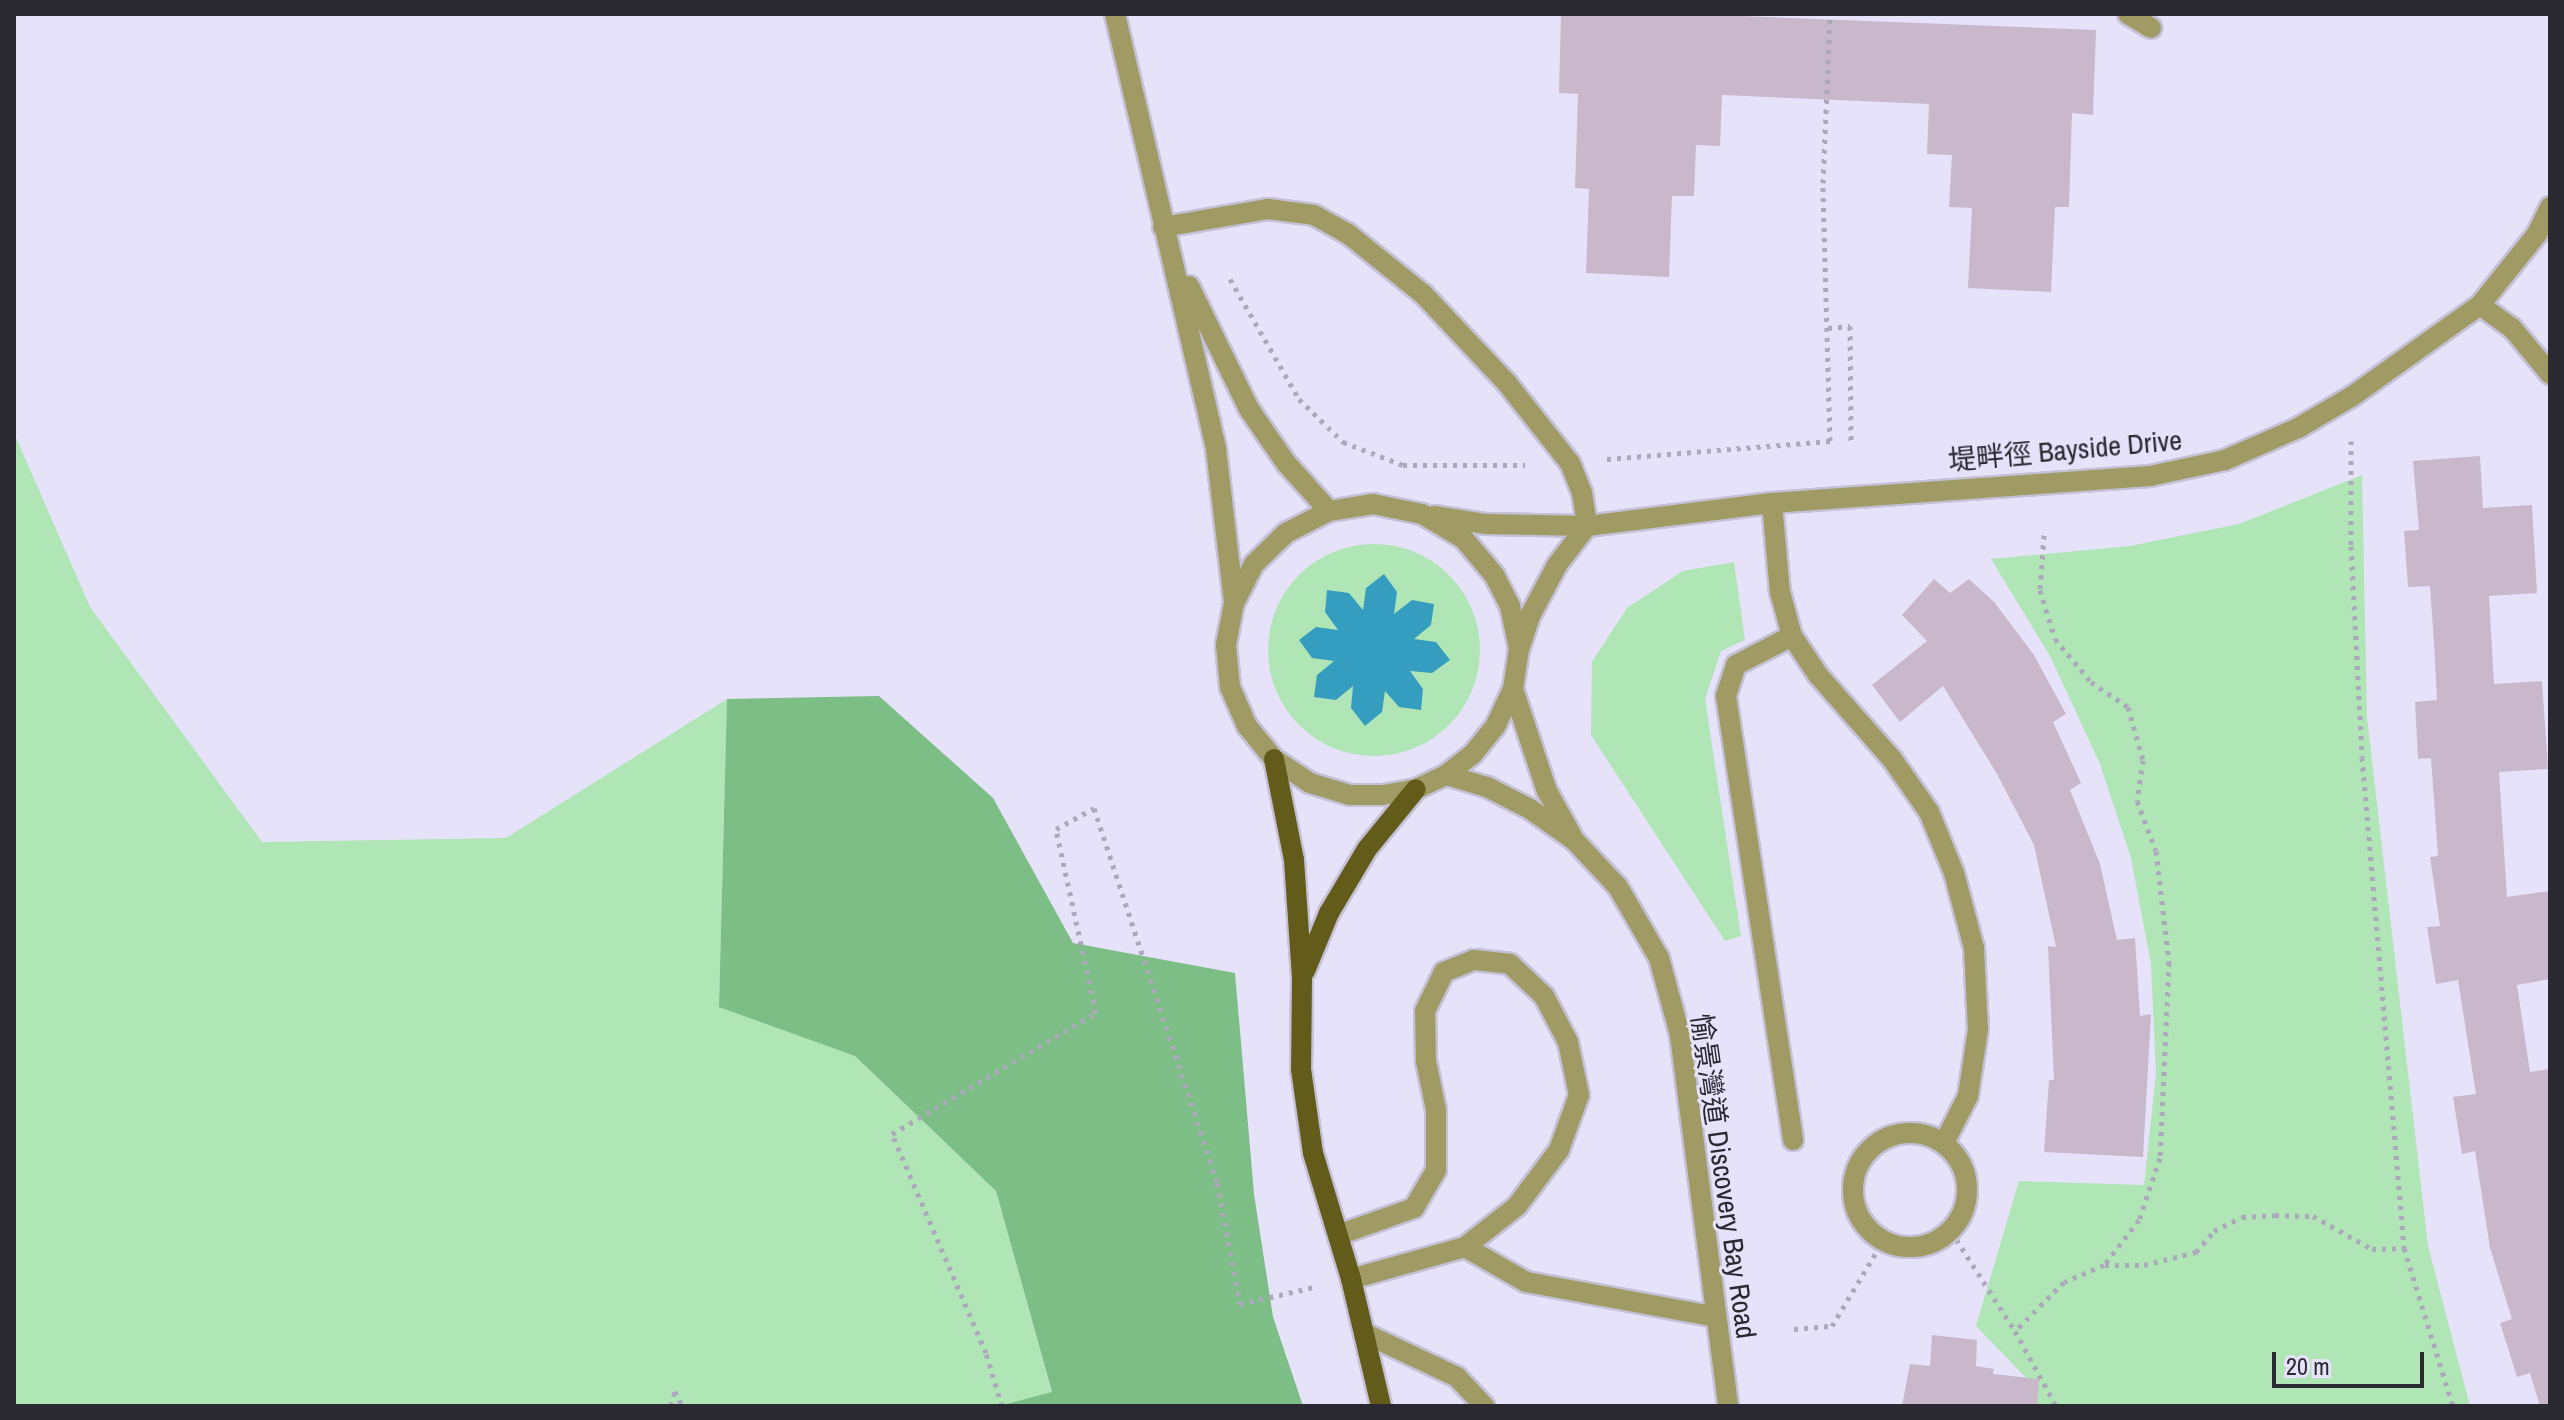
<!DOCTYPE html>
<html>
<head>
<meta charset="utf-8">
<style>
  body { margin:0 }
  #map { position:relative; width:2564px; height:1420px; overflow:hidden; background:#e6e2fa; font-family:"Archivo Narrow","Noto Sans TC",sans-serif }
  div>[style] { position:absolute }
  .green>* { inset:0; background:#b0e5b6 }
  .round { border-radius:50% }
  .forest>* { inset:0; background:#7cbe85 }
  .water>* { inset:0; background:#359ec0 }
  .building>* { inset:0; background:#c9b8cc }
  .path>* { height:5px; margin-top:-2.5px; transform-origin:0; background:repeating-linear-gradient(90deg,#aca9bc 0 4px,transparent 0 10px) }
  .roads { filter:drop-shadow(2px 0 #c4c1d6) drop-shadow(-2px 0 #c4c1d6) drop-shadow(0 2px #c4c1d6) drop-shadow(0 -2px #c4c1d6) }
  .minor>* { height:20px; margin:-10px; padding:0 10px; transform-origin:10px; border-radius:10px; background:#a09b64 }
  .minor>.ring { margin:-10px; padding:0; box-sizing:content-box; background:none; border:20px solid #a09b64; border-radius:50% }
  .major>* { height:20px; margin:-10px; padding:0 10px; transform-origin:10px; border-radius:10px; background:#625b1a }
  span { translate:-50% -50%; white-space:nowrap; text-align:center; line-height:1.15; -webkit-text-stroke:6px #e6e2fa; paint-order:stroke }
  .street-label { font-size:28px; color:#2a2831 }
  .frame { position:absolute; inset:0; border:16px solid #2a2831; pointer-events:none }
  .scale { position:absolute; left:2272px; top:1352px; width:152px; height:36px; box-sizing:border-box; border:4px solid #2a2831; border-top:0; padding-left:10px; font-size:24px; line-height:28px; white-space:nowrap; color:#2a2831; -webkit-text-stroke:6px #e6e2fa; paint-order:stroke }
</style>
</head>
<body>
<div id="map">
  <div class="green">
    <div style="clip-path:polygon(14px 433px,90px 607px,262px 842px,506px 838px,727px 699px,719px 1006px,855px 1056px,996px 1191px,1052px 1393px,999px 1406px,14px 1406px)"></div>
    <div style="clip-path:polygon(2362px 475px,2367px 717px,2428px 1246px,2470px 1406px,2018px 1406px,2033px 1385px,1976px 1326px,2019px 1181px,2144px 1185px,2156px 1074px,2151px 964px,2131px 858px,2100px 764px,2050px 656px,1991px 559px,2130px 546px,2239px 524px)"></div>
    <div class="round" style="left:1268px;top:544px;width:212px;height:212px"></div>
    <div style="clip-path:polygon(1734px 562px,1745px 640px,1721px 651px,1705px 699px,1741px 936px,1725px 941px,1591px 735px,1592px 662px,1627px 608px,1683px 571px)"></div>
  </div>
  <div class="forest">
    <div style="clip-path:polygon(879px 696px,993px 798px,1073px 943px,1235px 973px,1254px 1194px,1273px 1317px,1303px 1406px,999px 1406px,1052px 1392px,996px 1191px,855px 1056px,719px 1007px,727px 699px)"></div>
  </div>
  <div class="water">
    <div style="clip-path:polygon(1384px 574px,1397px 592px,1394px 614px,1412px 600px,1434px 604px,1431px 625px,1414px 639px,1436px 642px,1450px 660px,1432px 673px,1410px 671px,1423px 689px,1421px 710px,1399px 707px,1385px 691px,1382px 712px,1365px 726px,1351px 708px,1353px 686px,1336px 700px,1314px 697px,1317px 675px,1334px 661px,1312px 658px,1299px 640px,1316px 627px,1338px 630px,1325px 612px,1327px 590px,1349px 593px,1363px 610px,1366px 588px)"></div>
  </div>
  <div class="building">
    <div style="clip-path:polygon(1561px 14px,1689px 14px,2096px 30px,2093px 115px,2072px 113px,2069px 207px,2055px 207px,2051px 292px,1968px 288px,1972px 208px,1949px 207px,1952px 155px,1927px 154px,1929px 104px,1722px 95px,1720px 146px,1696px 145px,1694px 196px,1672px 196px,1669px 277px,1586px 273px,1589px 189px,1575px 188px,1578px 94px,1559px 93px)"></div>
    <div style="clip-path:polygon(2480px 456px,2483px 508px,2532px 505px,2537px 593px,2489px 596px,2494px 684px,2542px 681px,2548px 769px,2499px 772px,2507px 897px,2550px 891px,2550px 979px,2517px 985px,2530px 1072px,2550px 1069px,2550px 1406px,2540px 1406px,2530px 1373px,2517px 1377px,2500px 1323px,2512px 1319px,2490px 1248px,2475px 1151px,2462px 1154px,2453px 1097px,2476px 1094px,2458px 980px,2436px 984px,2427px 927px,2440px 926px,2430px 857px,2438px 856px,2431px 758px,2418px 759px,2415px 702px,2437px 700px,2434px 643px,2430px 586px,2408px 587px,2404px 531px,2419px 530px,2413px 461px)"></div>
    <div style="clip-path:polygon(1934px 579px,1950px 593px,1969px 579px,1994px 602px,2034px 655px,2066px 714px,2053px 722px,2081px 783px,2070px 790px,2100px 864px,2117px 940px,2135px 938px,2140px 1016px,2151px 1014px,2143px 1157px,2044px 1152px,2049px 1080px,2054px 1080px,2048px 946px,2056px 947px,2034px 845px,1997px 774px,1943px 686px,1900px 722px,1872px 685px,1927px 641px,1902px 615px)"></div>
    <div style="clip-path:polygon(1932px 1335px,1977px 1340px,1976px 1366px,1994px 1369px,1993px 1374px,2039px 1379px,2037px 1406px,1902px 1406px,1910px 1364px,1930px 1366px)"></div>
  </div>
  <div class="path">
    <div style="left:1230px;top:279px;width:138px;rotate:60.1deg"></div>
    <div style="left:1299px;top:399px;width:62px;rotate:44.3deg"></div>
    <div style="left:1343px;top:442px;width:64px;rotate:21deg"></div>
    <div style="left:1403px;top:465px;width:122px"></div>
    <div style="left:1828px;top:328px;width:22px;rotate:-5deg"></div>
    <div style="left:1850px;top:326px;width:115px;rotate:89.5deg"></div>
    <div style="left:2351px;top:441px;width:105px;rotate:90deg"></div>
    <div style="left:2351px;top:546px;width:211px;rotate:87deg"></div>
    <div style="left:2362px;top:757px;width:493px;rotate:85.1deg"></div>
    <div style="left:2404px;top:1248px;width:165px;rotate:72.8deg"></div>
    <div style="left:1607px;top:459px;width:224px;rotate:-4.6deg"></div>
    <div style="left:1830px;top:441px;width:258px;rotate:-91.6deg"></div>
    <div style="left:1823px;top:183px;width:169px;rotate:-87.6deg"></div>
    <div style="left:2044px;top:535px;width:55px;rotate:94.2deg"></div>
    <div style="left:2040px;top:590px;width:51px;rotate:73deg"></div>
    <div style="left:2055px;top:639px;width:56px;rotate:50.1deg"></div>
    <div style="left:2091px;top:682px;width:45px;rotate:34deg"></div>
    <div style="left:2128px;top:707px;width:55px;rotate:74.2deg"></div>
    <div style="left:2143px;top:760px;width:41px;rotate:98.3deg"></div>
    <div style="left:2137px;top:801px;width:53px;rotate:69.2deg"></div>
    <div style="left:2156px;top:851px;width:112px;rotate:83.3deg"></div>
    <div style="left:2169px;top:962px;width:196px;rotate:92.6deg"></div>
    <div style="left:2160px;top:1158px;width:65px;rotate:108.7deg"></div>
    <div style="left:2139px;top:1220px;width:57px;rotate:127.9deg"></div>
    <div style="left:2104px;top:1265px;width:43px;rotate:157deg"></div>
    <div style="left:2064px;top:1282px;width:69px;rotate:135deg"></div>
    <div style="left:2015px;top:1331px;width:85px;rotate:61.3deg"></div>
    <div style="left:1951px;top:1231px;width:119px;rotate:57.4deg"></div>
    <div style="left:2105px;top:1265px;width:39px"></div>
    <div style="left:2144px;top:1265px;width:54px;rotate:-14deg"></div>
    <div style="left:2196px;top:1252px;width:28px;rotate:-49deg"></div>
    <div style="left:2214px;top:1231px;width:31px;rotate:-27deg"></div>
    <div style="left:2242px;top:1217px;width:33px;rotate:-3deg"></div>
    <div style="left:2275px;top:1215px;width:38px;rotate:2deg"></div>
    <div style="left:2313px;top:1216px;width:68px;rotate:29.2deg"></div>
    <div style="left:2372px;top:1249px;width:32px;rotate:-2deg"></div>
    <div style="left:1794px;top:1329px;width:38px;rotate:-5deg"></div>
    <div style="left:1832px;top:1326px;width:99px;rotate:-59deg"></div>
    <div style="left:671px;top:1406px;width:16px;rotate:-75deg"></div>
    <div style="left:675px;top:1391px;width:17px;rotate:65deg"></div>
    <div style="left:1002px;top:1406px;width:55px;rotate:-106.8deg"></div>
    <div style="left:986px;top:1353px;width:238px;rotate:-113.2deg"></div>
    <div style="left:892px;top:1134px;width:237px;rotate:-30.7deg"></div>
    <div style="left:1096px;top:1013px;width:188px;rotate:-102.3deg"></div>
    <div style="left:1056px;top:829px;width:43px;rotate:-28.9deg"></div>
    <div style="left:1094px;top:808px;width:395px;rotate:71.8deg"></div>
    <div style="left:1217px;top:1183px;width:123px;rotate:79.2deg"></div>
    <div style="left:1240px;top:1304px;width:76px;rotate:-12.9deg"></div>
  </div>
  <div class="roads">
    <div class="minor">
      <div style="left:1115px;top:14px;width:447px;rotate:76.9deg"></div>
      <div style="left:1216px;top:449px;width:155px;rotate:83.3deg"></div>
      <div style="left:1234px;top:603px;width:43px;rotate:100.8deg"></div>
      <div style="left:1226px;top:645px;width:42px;rotate:84.6deg"></div>
      <div style="left:1230px;top:687px;width:43px;rotate:66.4deg"></div>
      <div style="left:1247px;top:726px;width:43px;rotate:50.7deg"></div>
      <div style="left:1274px;top:759px;width:43px;rotate:33.7deg"></div>
      <div style="left:1310px;top:783px;width:42px;rotate:16.7deg"></div>
      <div style="left:1350px;top:795px;width:33px"></div>
      <div style="left:1383px;top:795px;width:34px;rotate:-10deg"></div>
      <div style="left:1416px;top:789px;width:33px;rotate:-25deg"></div>
      <div style="left:1446px;top:775px;width:33px;rotate:-38deg"></div>
      <div style="left:1472px;top:755px;width:36px;rotate:-51deg"></div>
      <div style="left:1495px;top:727px;width:42px;rotate:-64.7deg"></div>
      <div style="left:1513px;top:689px;width:40px;rotate:-81.5deg"></div>
      <div style="left:1519px;top:649px;width:44px;rotate:-101.8deg"></div>
      <div style="left:1510px;top:606px;width:34px;rotate:-117deg"></div>
      <div style="left:1495px;top:576px;width:48px;rotate:-130deg"></div>
      <div style="left:1464px;top:539px;width:49px;rotate:-149.2deg"></div>
      <div style="left:1422px;top:514px;width:50px;rotate:-168.5deg"></div>
      <div style="left:1373px;top:504px;width:45px;rotate:171deg"></div>
      <div style="left:1329px;top:511px;width:48px;rotate:152.9deg"></div>
      <div style="left:1286px;top:533px;width:45px;rotate:135.9deg"></div>
      <div style="left:1254px;top:564px;width:44px;rotate:117.1deg"></div>
      <div style="left:2128px;top:14px;width:27px;rotate:31deg"></div>
      <div style="left:1163px;top:227px;width:107px;rotate:-9.7deg"></div>
      <div style="left:1268px;top:209px;width:46px;rotate:7.4deg"></div>
      <div style="left:1314px;top:215px;width:38px;rotate:29deg"></div>
      <div style="left:1347px;top:233px;width:97px;rotate:38.8deg"></div>
      <div style="left:1423px;top:294px;width:121px;rotate:46.7deg"></div>
      <div style="left:1506px;top:382px;width:103px;rotate:51.7deg"></div>
      <div style="left:1570px;top:463px;width:32px;rotate:68deg"></div>
      <div style="left:1582px;top:493px;width:33px;rotate:81deg"></div>
      <div style="left:1189px;top:286px;width:137px;rotate:64deg"></div>
      <div style="left:1249px;top:409px;width:65px;rotate:55.6deg"></div>
      <div style="left:1286px;top:463px;width:64px;rotate:48.1deg"></div>
      <div style="left:2480px;top:305px;width:39px;rotate:36deg"></div>
      <div style="left:2512px;top:328px;width:60px;rotate:50.4deg"></div>
      <div style="left:1772px;top:503px;width:89px;rotate:84.9deg"></div>
      <div style="left:1780px;top:592px;width:46px;rotate:74.7deg"></div>
      <div style="left:1792px;top:636px;width:47px;rotate:56.3deg"></div>
      <div style="left:1818px;top:675px;width:112px;rotate:48.6deg"></div>
      <div style="left:1892px;top:759px;width:65px;rotate:55.1deg"></div>
      <div style="left:1929px;top:812px;width:66px;rotate:67.7deg"></div>
      <div style="left:1954px;top:873px;width:78px;rotate:75.1deg"></div>
      <div style="left:1974px;top:948px;width:81px;rotate:87.2deg"></div>
      <div style="left:1978px;top:1029px;width:68px;rotate:98.5deg"></div>
      <div style="left:1968px;top:1096px;width:53px;rotate:117.1deg"></div>
      <div style="left:1434px;top:516px;width:53px;rotate:8.7deg"></div>
      <div style="left:1486px;top:524px;width:101px;rotate:1.1deg"></div>
      <div style="left:1587px;top:526px;width:186px;rotate:-7.1deg"></div>
      <div style="left:1772px;top:503px;width:379px;rotate:-4.1deg"></div>
      <div style="left:2150px;top:476px;width:77px;rotate:-12deg"></div>
      <div style="left:2225px;top:460px;width:80px;rotate:-23.7deg"></div>
      <div style="left:2298px;top:428px;width:61px;rotate:-30.3deg"></div>
      <div style="left:2351px;top:397px;width:158px;rotate:-35.5deg"></div>
      <div style="left:2480px;top:305px;width:91px;rotate:-51.2deg"></div>
      <div style="left:2537px;top:234px;width:30px;rotate:-64deg"></div>
      <div style="left:1792px;top:636px;width:63px;rotate:152.6deg"></div>
      <div style="left:1736px;top:665px;width:33px;rotate:108deg"></div>
      <div style="left:1726px;top:696px;width:449px;rotate:81.4deg"></div>
      <div style="left:1520px;top:647px;width:35px;rotate:-72deg"></div>
      <div style="left:1531px;top:614px;width:55px;rotate:-62deg"></div>
      <div style="left:1557px;top:565px;width:49px;rotate:-52.4deg"></div>
      <div style="left:1513px;top:689px;width:108px;rotate:71.6deg"></div>
      <div style="left:1547px;top:791px;width:51px;rotate:60.9deg"></div>
      <div style="left:1446px;top:775px;width:43px;rotate:16.3deg"></div>
      <div style="left:1487px;top:787px;width:48px;rotate:27.1deg"></div>
      <div style="left:1530px;top:809px;width:54px;rotate:35.2deg"></div>
      <div style="left:1574px;top:840px;width:64px;rotate:46.9deg"></div>
      <div style="left:1618px;top:887px;width:82px;rotate:60deg"></div>
      <div style="left:1659px;top:958px;width:80px;rotate:74.7deg"></div>
      <div style="left:1680px;top:1035px;width:374px;rotate:82.6deg"></div>
      <div class="ring" style="left:1853px;top:1133px;width:94px;height:94px"></div>
      <div style="left:1338px;top:1235px;width:81px;rotate:-19.6deg"></div>
      <div style="left:1414px;top:1208px;width:44px;rotate:-59.9deg"></div>
      <div style="left:1436px;top:1170px;width:60px;rotate:-90deg"></div>
      <div style="left:1436px;top:1110px;width:50px;rotate:-101.5deg"></div>
      <div style="left:1426px;top:1061px;width:50px;rotate:-91.1deg"></div>
      <div style="left:1425px;top:1011px;width:43px;rotate:-64deg"></div>
      <div style="left:1444px;top:972px;width:32px;rotate:-22deg"></div>
      <div style="left:1474px;top:960px;width:36px;rotate:6deg"></div>
      <div style="left:1510px;top:964px;width:47px;rotate:43.3deg"></div>
      <div style="left:1544px;top:996px;width:52px;rotate:62.4deg"></div>
      <div style="left:1568px;top:1042px;width:54px;rotate:78.3deg"></div>
      <div style="left:1579px;top:1095px;width:59px;rotate:110deg"></div>
      <div style="left:1559px;top:1150px;width:70px;rotate:126.9deg"></div>
      <div style="left:1517px;top:1206px;width:66px;rotate:141.7deg"></div>
      <div style="left:1351px;top:1279px;width:118px;rotate:-15.7deg"></div>
      <div style="left:1465px;top:1247px;width:70px;rotate:29.8deg"></div>
      <div style="left:1526px;top:1282px;width:193px;rotate:10.4deg"></div>
      <div style="left:1364px;top:1333px;width:103px;rotate:25.3deg"></div>
      <div style="left:1457px;top:1377px;width:40px;rotate:47deg"></div>
    </div>
    <div class="major">
      <div style="left:1274px;top:759px;width:103px;rotate:78.8deg"></div>
      <div style="left:1294px;top:860px;width:118px;rotate:86.1deg"></div>
      <div style="left:1302px;top:978px;width:91px;rotate:90.6deg"></div>
      <div style="left:1301px;top:1069px;width:85px;rotate:81.9deg"></div>
      <div style="left:1313px;top:1153px;width:132px;rotate:73.2deg"></div>
      <div style="left:1351px;top:1279px;width:130px;rotate:76.7deg"></div>
      <div style="left:1305px;top:971px;width:63px;rotate:-67.5deg"></div>
      <div style="left:1329px;top:913px;width:74px;rotate:-59.3deg"></div>
      <div style="left:1367px;top:849px;width:77px;rotate:-50.8deg"></div>
    </div>
  </div>
  <div class="street-label">
    <span style="left:2065px;top:450px;rotate:-5deg">堤畔徑 Bayside Drive</span>
    <span style="left:1724px;top:1176px;rotate:82deg">愉景灣道 Discovery Bay Road</span>
  </div>
  <div class="frame"></div>
  <div class="scale">20 m</div>
</div>
</body>
</html>
